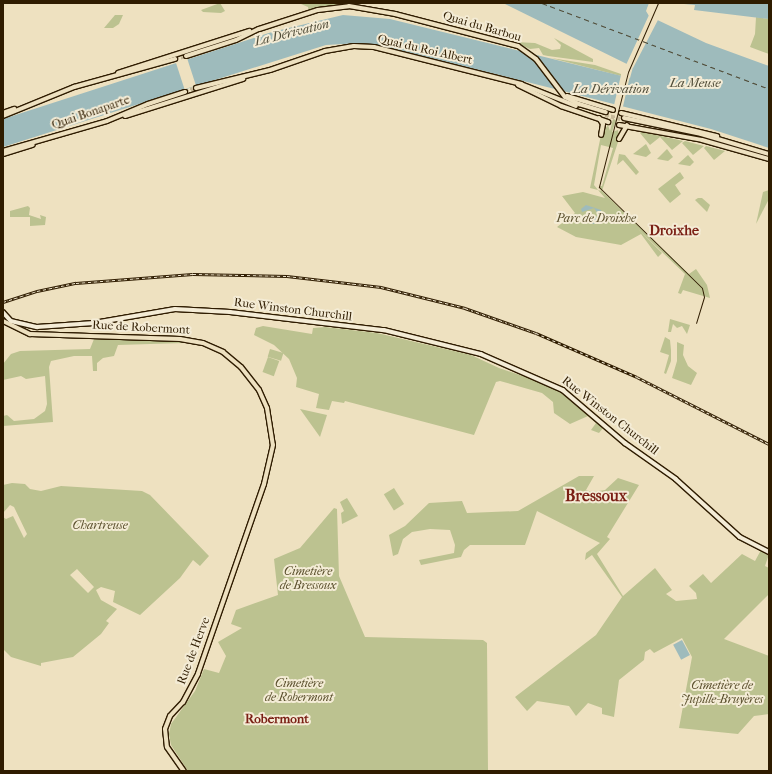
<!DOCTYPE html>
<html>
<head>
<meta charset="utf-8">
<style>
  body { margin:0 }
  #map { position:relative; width:772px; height:774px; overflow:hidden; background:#eee1c0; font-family:"IM FELL French Canon",serif }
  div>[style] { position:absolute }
  .green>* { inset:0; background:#bcc290; transform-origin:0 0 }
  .water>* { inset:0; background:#9ebbbc; transform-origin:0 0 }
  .pier>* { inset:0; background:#eee1c0; transform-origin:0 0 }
  .ferry>* { height:1px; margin-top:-0.5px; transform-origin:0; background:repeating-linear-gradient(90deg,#504c38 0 5px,transparent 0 9px) }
  .primary-tunnel>* { height:4px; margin-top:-2px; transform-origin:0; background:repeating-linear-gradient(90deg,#c8ba9a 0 4px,transparent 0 6px) }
  .roads { filter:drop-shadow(1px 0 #2f1c00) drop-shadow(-1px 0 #2f1c00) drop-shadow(0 1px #2f1c00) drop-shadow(0 -1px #2f1c00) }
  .secondary>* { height:3.5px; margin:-1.75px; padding:0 1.75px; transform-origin:1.75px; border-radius:1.75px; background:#f4ecd6 }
  .primary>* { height:4px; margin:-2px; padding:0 2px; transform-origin:2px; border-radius:2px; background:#eee1c0 }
  .tram>* { height:1px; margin:-0.5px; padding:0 0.5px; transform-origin:0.5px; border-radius:0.5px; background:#2f1c00 }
  .rail>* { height:2.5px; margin-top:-1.25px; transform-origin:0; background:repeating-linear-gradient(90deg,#f4ecd6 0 3px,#2f1c00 0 6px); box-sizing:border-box; border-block:1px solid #2f1c00 }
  span { translate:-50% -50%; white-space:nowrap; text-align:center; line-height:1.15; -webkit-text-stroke:4px #f4ecd6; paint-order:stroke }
  .street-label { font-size:12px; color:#2f1c00 }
  .park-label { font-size:12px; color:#594e2b; font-style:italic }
  .water-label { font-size:13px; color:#504c38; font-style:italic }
  .neighbourhood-label { font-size:13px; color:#7a1f14; font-weight:700 }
  .quarter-label { font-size:14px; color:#7a1f14; font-weight:700 }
  .district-label { font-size:16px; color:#7a1f14; font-weight:700 }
  .frame { position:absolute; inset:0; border:4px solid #2f1c00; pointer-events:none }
</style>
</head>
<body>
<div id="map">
  <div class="green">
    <div style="clip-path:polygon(220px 3px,225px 11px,221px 13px,203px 12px,201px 10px)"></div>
    <div style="clip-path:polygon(332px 3px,338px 5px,309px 12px,308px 7px,301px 4px)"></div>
    <div style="clip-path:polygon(115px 15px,123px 15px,119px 24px,113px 28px,104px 28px)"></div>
    <div style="clip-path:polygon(756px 17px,769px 19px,769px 54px,750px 47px,755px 34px)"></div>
    <div style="clip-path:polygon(554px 38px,593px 59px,593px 62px,548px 56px,543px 55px,539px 48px,530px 49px,515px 42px,535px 43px,552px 50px,560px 49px,561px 45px)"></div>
    <div style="clip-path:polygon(551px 58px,595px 65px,621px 74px,621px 76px)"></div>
    <div style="clip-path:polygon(613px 119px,616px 120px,612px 132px,618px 130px,619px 139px,602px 191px,689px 274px,696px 269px,707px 285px,710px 298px,683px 290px,681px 294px,678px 293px,685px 274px,638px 229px,662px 253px,658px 257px,641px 234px,621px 245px,576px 237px,557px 227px,575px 213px,562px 196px,583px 192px,605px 198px,598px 190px,601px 191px,599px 186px,602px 186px,613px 148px,601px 145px,594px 185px,598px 190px,590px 188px,601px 135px,608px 125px,610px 131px)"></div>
    <div style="clip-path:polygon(641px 132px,661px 136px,683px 141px,672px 150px,660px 137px,650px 145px,640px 133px)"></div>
    <div style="clip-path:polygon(685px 141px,704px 146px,693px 155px,682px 143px)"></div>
    <div style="clip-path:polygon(646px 144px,651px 153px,646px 157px,633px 154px)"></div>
    <div style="clip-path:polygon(706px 146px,725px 151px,714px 160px,704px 148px)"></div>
    <div style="clip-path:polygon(667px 149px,673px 157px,668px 161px,657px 159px)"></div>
    <div style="clip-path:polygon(619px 154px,625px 155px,639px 172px,636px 175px,623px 160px,617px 165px)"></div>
    <div style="clip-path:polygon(688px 155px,694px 162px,690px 166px,678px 164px)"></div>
    <div style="clip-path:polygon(680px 172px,684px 178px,675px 185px,681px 194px,670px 203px,658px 189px)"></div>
    <div style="clip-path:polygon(769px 190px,769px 199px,756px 224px,763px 192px)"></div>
    <div style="clip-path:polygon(698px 198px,702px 198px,710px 205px,707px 212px,695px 200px)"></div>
    <div style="clip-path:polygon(28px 206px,30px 208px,29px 215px,41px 219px,40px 215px,46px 217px,45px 225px,30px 226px,30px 217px,10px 217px,10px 211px)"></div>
    <div style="clip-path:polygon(670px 319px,690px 325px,687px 334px,682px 326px,677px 328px,673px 324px,671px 332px,668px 332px)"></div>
    <div style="clip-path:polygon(263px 326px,312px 334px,313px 328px,325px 327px,377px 333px,471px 355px,499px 368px,547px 384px,570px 398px,603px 428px,599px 433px,591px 430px,596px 423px,588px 416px,570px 424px,554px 413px,553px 402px,542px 393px,500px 381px,496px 382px,474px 435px,345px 401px,344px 403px,332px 401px,329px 410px,316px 408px,319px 394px,296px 387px,297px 378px,289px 359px,274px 345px,254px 335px,256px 328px)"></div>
    <div style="clip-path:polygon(665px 337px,670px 340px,671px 350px,671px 361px,666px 374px,664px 373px,669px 355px,660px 352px)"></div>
    <div style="clip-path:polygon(94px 339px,182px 341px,183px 343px,118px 345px,114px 356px,103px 358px,97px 363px,97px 371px,93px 371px,92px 356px,74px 356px,51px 361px,49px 367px,53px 422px,3px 426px,3px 416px,7px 415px,14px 421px,34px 419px,45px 411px,47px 404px,45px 376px,26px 379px,21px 376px,3px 380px,3px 364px,11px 354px,20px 351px,90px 349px)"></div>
    <div style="clip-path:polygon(677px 342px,684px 345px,683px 355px,688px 366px,697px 373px,691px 385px,672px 378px,677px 361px)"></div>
    <div style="left:270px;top:349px;width:14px;height:8px;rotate:17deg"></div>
    <div style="left:268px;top:357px;width:12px;height:16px;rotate:20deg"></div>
    <div style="clip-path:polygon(300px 409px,327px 415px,320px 437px)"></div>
    <div style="clip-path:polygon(579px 476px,594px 476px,586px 490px,592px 492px,605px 490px,618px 478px,639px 485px,607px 537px,610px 539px,597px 554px,623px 596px,655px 568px,672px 590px,666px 594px,676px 601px,697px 599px,696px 593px,689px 586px,703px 574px,711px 583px,742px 554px,755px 561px,761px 550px,769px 554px,765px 566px,769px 568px,769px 594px,724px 639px,769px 656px,769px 714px,754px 716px,738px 734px,679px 728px,692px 657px,682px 638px,654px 653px,650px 649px,645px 652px,644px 660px,619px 680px,614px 717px,602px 714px,602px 708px,588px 703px,576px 716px,569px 706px,537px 701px,527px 711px,515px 697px,596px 635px,622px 597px,592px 555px,585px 560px,586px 553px,600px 543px,537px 511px,525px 545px,470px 545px,464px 550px,461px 557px,421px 565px,419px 560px,454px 553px,455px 545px,450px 530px,430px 529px,412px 532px,403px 539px,398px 554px,393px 556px,389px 535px,405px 526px,429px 503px,462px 501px,467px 513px,518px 511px)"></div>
    <div style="clip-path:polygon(evenodd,12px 483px,25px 484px,30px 489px,41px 491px,61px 486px,142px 491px,150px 495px,209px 556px,200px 566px,193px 560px,180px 578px,140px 615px,113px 602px,115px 591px,101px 587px,96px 590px,101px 600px,117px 609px,106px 621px,109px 623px,101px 634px,73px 657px,41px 663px,41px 666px,11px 657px,3px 649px,3px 517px,6px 519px,13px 516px,24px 538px,27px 534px,14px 507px,10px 505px,3px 513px,3px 485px,12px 483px,77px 569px,94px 587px,88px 593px,70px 575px,77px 569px)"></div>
    <div style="left:394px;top:488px;width:19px;height:12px;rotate:58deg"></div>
    <div style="clip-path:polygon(347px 498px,358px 516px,342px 524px,341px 513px,344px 511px,340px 502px)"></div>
    <div style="clip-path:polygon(334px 508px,337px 509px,339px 576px,365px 637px,483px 640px,487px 643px,488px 771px,188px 771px,171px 745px,169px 734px,171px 724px,195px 691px,204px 669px,219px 673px,226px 656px,218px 642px,242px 628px,231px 624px,236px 610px,278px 595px,274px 559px,300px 548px)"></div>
  </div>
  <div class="water">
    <div style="clip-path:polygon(503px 3px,649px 3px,646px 11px,649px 16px,706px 43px,769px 66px,769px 148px,711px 129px,555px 89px,383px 46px,361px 43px,326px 45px,3px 147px,3px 119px,272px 32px,343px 15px,390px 19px,630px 78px,633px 67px)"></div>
    <div style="clip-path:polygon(673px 3px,769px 4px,769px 19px,694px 10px,695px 5px)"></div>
    <div style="clip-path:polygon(586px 205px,601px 210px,603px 216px,600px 222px,593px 224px,589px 221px,592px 211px,592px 219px,599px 215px,594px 208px,582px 212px,581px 209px)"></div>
    <div style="left:682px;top:640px;width:17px;height:10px;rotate:62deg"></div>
  </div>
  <div class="pier">
    <div style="clip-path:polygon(650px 3px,649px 13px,659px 18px,633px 68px,626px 65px,649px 15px,647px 9px)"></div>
    <div style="left:187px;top:58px;width:29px;height:12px;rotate:72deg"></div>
    <div style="left:621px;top:75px;width:9px;height:32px;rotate:13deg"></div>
  </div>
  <div class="ferry">
    <div style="left:542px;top:3px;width:243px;rotate:20.7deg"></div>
  </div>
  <div class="primary-tunnel">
    <div style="left:175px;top:59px;width:11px;rotate:-15deg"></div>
    <div style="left:185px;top:92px;width:12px;rotate:-20deg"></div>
    <div style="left:605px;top:115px;width:20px;rotate:15deg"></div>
  </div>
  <div class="roads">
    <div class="secondary">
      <div style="left:3px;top:312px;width:12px;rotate:48deg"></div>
      <div style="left:11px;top:321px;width:27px;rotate:13deg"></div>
      <div style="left:37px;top:327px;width:57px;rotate:-4deg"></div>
      <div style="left:94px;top:323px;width:82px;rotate:-9.8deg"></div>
      <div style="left:175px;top:309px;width:55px;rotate:3.1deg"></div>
      <div style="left:230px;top:312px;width:155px;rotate:6.7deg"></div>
      <div style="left:384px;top:330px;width:100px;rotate:13.9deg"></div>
      <div style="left:481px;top:354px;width:90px;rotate:23.7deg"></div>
      <div style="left:563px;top:390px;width:82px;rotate:40.5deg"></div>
      <div style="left:625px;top:443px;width:62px;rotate:35.2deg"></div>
      <div style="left:676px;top:479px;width:86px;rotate:42.2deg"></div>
      <div style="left:740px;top:537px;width:33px;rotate:27deg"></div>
    </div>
    <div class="primary">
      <div style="left:186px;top:56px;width:52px;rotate:-17.7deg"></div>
      <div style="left:236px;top:40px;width:25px;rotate:-26deg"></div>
      <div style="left:259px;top:29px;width:62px;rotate:-17.9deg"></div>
      <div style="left:318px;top:10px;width:31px;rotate:-7deg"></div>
      <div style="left:349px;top:6px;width:47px;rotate:9.9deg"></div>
      <div style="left:395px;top:14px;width:127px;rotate:14.6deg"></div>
      <div style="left:518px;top:46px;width:22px;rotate:36deg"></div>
      <div style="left:536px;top:59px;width:48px;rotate:52.7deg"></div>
      <div style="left:565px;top:97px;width:16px;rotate:27deg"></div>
      <div style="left:579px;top:104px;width:28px;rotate:17deg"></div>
      <div style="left:118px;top:73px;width:138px;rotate:-17.8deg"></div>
      <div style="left:518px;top:85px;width:48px;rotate:26deg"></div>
      <div style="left:561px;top:106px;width:50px;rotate:18.8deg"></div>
      <div style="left:196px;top:88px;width:76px;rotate:-13.7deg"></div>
      <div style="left:270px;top:70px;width:58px;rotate:-19.1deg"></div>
      <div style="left:325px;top:51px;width:29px;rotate:-10deg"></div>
      <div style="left:354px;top:46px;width:20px;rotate:3deg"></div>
      <div style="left:374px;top:47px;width:152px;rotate:14.1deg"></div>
      <div style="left:521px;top:84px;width:59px;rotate:21.8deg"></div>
      <div style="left:567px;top:96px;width:48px;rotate:16.9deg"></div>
      <div style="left:3px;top:113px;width:12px;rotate:-20deg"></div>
      <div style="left:621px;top:113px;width:99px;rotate:13.5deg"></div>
      <div style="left:3px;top:116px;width:77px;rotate:-22.2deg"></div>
      <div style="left:74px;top:87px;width:105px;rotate:-15.5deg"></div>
      <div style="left:125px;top:116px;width:124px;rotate:-17.4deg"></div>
      <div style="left:599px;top:118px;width:7px;rotate:56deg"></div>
      <div style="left:603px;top:124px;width:11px;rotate:100deg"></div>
      <div style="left:624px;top:118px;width:79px;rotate:11.7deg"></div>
      <div style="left:701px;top:134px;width:71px;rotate:16.4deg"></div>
      <div style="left:619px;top:125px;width:84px;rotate:10.2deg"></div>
      <div style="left:702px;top:140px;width:70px;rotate:15.8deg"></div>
      <div style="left:619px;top:139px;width:16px;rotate:-60deg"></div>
      <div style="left:3px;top:151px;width:108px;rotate:-16.1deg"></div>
      <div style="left:107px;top:121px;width:44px;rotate:-22.5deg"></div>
      <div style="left:148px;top:104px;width:39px;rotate:-18deg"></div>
      <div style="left:3px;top:154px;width:31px;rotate:-17deg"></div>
      <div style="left:3px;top:321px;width:30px;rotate:26deg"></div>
      <div style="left:30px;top:334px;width:150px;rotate:1.9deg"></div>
      <div style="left:180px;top:339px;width:23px;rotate:10deg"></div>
      <div style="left:203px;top:343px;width:22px;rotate:24deg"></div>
      <div style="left:223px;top:352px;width:23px;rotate:40deg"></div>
      <div style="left:241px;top:367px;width:29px;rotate:52deg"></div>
      <div style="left:259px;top:390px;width:20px;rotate:66deg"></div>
      <div style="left:267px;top:408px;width:37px;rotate:81deg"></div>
      <div style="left:273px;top:445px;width:40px;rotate:103deg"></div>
      <div style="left:264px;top:484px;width:201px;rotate:109.2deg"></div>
      <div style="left:198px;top:674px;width:32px;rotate:118deg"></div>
      <div style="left:183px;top:702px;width:19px;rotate:133deg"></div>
      <div style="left:170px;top:716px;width:14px;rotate:111deg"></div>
      <div style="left:165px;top:729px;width:18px;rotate:84deg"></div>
      <div style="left:167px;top:747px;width:29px;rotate:55deg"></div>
    </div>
  </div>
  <div class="tram">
    <div style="left:658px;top:3px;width:75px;rotate:113.5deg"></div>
    <div style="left:628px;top:72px;width:119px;rotate:104.2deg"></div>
    <div style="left:599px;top:187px;width:144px;rotate:44.4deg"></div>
    <div style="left:702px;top:288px;width:9px;rotate:77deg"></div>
    <div style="left:704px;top:297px;width:27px;rotate:107deg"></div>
  </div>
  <div class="rail">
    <div style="left:3px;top:302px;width:36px;rotate:-18deg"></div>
    <div style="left:37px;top:291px;width:40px;rotate:-12deg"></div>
    <div style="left:76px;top:283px;width:117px;rotate:-4.4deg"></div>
    <div style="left:193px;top:274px;width:94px;rotate:1.2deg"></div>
    <div style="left:287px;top:276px;width:95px;rotate:6.7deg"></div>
    <div style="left:381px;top:287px;width:87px;rotate:14deg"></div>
    <div style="left:465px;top:308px;width:75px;rotate:19.4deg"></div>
    <div style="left:536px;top:333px;width:110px;rotate:23.5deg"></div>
    <div style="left:637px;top:377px;width:148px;rotate:26.9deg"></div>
  </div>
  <div class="street-label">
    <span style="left:482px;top:27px;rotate:16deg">Quai du Barbou</span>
    <span style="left:425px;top:50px;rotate:13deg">Quai du Roi Albert</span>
    <span style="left:91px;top:113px;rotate:-19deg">Quai Bonaparte</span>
    <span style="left:293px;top:310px;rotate:7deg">Rue Winston Churchill</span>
    <span style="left:141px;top:328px;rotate:3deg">Rue de Robermont</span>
    <span style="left:610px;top:416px;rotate:38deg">Rue Winston Churchill</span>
    <span style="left:194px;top:651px;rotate:-69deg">Rue de Herve</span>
  </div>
  <div class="park-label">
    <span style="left:596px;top:219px">Parc de Droixhe</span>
    <span style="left:100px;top:526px">Chartreuse</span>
    <span style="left:308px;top:579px">Cimetière<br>de Bressoux</span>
    <span style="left:299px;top:691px">Cimetière<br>de Robermont</span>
    <span style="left:722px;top:693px">Cimetière de<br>Jupille-Bruyères</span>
  </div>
  <div class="water-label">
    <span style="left:292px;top:33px;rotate:-14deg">La Dérivation</span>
    <span style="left:695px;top:83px">La Meuse</span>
    <span style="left:611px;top:89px">La Dérivation</span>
  </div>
  <div class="neighbourhood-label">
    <span style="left:277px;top:719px">Robermont</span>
  </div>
  <div class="quarter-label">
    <span style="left:674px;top:231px">Droixhe</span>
  </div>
  <div class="district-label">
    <span style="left:596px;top:496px">Bressoux</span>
  </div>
  <div class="frame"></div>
</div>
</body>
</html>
